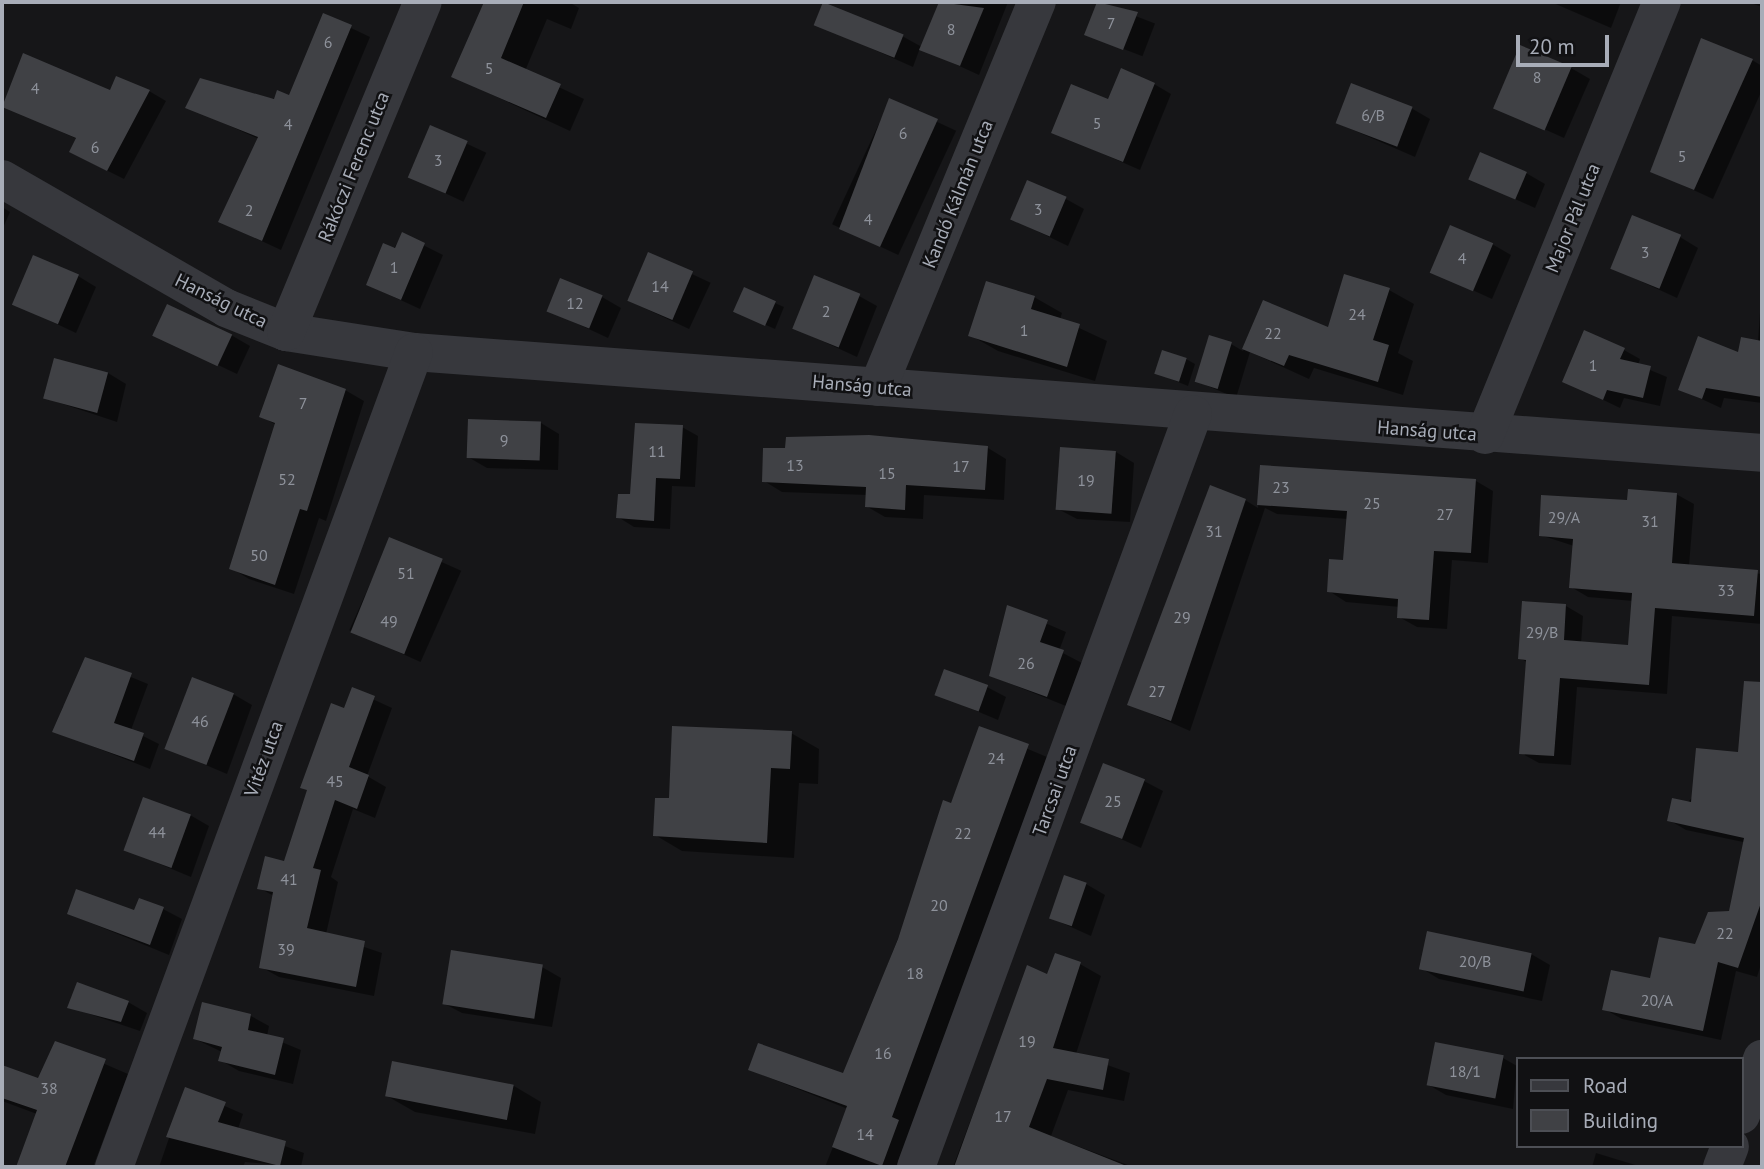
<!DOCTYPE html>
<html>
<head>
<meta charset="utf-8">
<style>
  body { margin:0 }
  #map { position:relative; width:1764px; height:1169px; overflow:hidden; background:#161618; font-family:"PT Sans",sans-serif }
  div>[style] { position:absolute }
  .shadow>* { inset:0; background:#0007; transform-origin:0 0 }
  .building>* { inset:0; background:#404145; transform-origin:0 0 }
  .minor>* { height:38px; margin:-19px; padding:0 19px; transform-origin:19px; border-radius:19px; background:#37383d }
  span { translate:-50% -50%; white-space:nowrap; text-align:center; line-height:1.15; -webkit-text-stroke:5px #111113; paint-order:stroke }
  .number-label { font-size:16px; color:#8e929b }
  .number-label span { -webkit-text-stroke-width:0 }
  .street-label { font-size:19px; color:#a8adb8 }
  .frame { position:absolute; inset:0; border:4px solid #a8adb8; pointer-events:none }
  .legend { position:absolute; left:1516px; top:1057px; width:228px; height:91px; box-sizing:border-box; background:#111113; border:2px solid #4d4f55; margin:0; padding:9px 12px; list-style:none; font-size:21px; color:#a8adb8 }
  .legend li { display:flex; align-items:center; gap:14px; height:35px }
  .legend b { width:35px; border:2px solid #4d4f55 }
  .scale { position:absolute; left:1516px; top:35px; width:93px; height:32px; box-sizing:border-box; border:4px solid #a8adb8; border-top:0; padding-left:9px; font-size:21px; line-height:24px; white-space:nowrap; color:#a8adb8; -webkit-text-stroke:5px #111113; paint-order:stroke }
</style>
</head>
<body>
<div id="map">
  <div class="shadow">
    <div style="clip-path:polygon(487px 2px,569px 2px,579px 8px,571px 29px,547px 19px,525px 71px,584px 99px,570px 131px,454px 77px)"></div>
    <div style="clip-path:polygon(940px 2px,1008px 2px,979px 75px,920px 48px,913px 67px,814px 23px,902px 36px,922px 47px)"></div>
    <div style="left:1099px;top:2px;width:60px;height:35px;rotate:21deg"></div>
    <div style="clip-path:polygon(1551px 2px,1621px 2px,1611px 28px)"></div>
    <div style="clip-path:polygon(1748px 2px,1762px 2px,1762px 7px)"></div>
    <div style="clip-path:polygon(324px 15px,370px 37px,281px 250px,220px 222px,259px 139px,188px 107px,290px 97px)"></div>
    <div style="clip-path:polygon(1752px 60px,1762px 66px,1762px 90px,1713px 199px,1652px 171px)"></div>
    <div style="clip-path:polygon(1571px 68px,1590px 79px,1564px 138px,1500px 109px)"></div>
    <div style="clip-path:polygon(1154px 84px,1171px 94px,1140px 170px,1053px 132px)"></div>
    <div style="clip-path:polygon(149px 91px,166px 101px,124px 179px,88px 161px,77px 139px,3px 105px)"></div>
    <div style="left:890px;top:100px;width:73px;height:137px;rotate:25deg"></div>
    <div style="clip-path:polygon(1411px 108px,1430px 119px,1415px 157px,1337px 123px)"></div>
    <div style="left:431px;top:127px;width:61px;height:54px;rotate:25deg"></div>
    <div style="clip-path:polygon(1526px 173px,1545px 184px,1535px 208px,1471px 179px)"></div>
    <div style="clip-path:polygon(1066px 199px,1084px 209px,1068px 246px,1012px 219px)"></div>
    <div style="clip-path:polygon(2px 207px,10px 212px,2px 230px)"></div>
    <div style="clip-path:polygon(403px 235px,443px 255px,420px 309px,368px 285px)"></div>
    <div style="clip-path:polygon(1680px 237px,1698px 248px,1677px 298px,1612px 268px)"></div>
    <div style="clip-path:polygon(1492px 244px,1511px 255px,1492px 299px,1433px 272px)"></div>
    <div style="left:649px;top:254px;width:68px;height:51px;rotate:25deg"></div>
    <div style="clip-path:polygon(78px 276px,96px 287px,76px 333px,14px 304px)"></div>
    <div style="clip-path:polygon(1762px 283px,1762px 403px,1724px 398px,1721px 408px,1680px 389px,1758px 342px)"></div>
    <div style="clip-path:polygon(745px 290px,784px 307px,775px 329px,745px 316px)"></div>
    <div style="clip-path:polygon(1389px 290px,1414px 304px,1398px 353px,1413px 361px,1403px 395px,1314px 368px,1309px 379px,1250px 352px,1236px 398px,1196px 381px,1231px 344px,1243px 351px,1264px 302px,1329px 329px)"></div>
    <div style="clip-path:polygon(859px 296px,877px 306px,857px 357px,794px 328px)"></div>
    <div style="clip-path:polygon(602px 297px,621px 308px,608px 338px,548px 310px)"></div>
    <div style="clip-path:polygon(1034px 297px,1062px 313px,1060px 319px,1107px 341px,1095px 381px,998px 351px,970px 335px)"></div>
    <div style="clip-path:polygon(155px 335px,231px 335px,250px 346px,237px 374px)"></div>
    <div style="clip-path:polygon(1624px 350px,1640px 359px,1638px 365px,1667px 377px,1660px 406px,1624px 398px,1620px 408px,1564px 381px)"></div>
    <div style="clip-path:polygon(1186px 359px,1195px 364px,1188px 386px,1156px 373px)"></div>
    <div style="clip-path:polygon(108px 373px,126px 384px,117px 422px,45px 398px)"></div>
    <div style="clip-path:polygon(345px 390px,364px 401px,326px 521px,319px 518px,294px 594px,249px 579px,231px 568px,276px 425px,261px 416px)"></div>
    <div style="clip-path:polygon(541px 423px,559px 434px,558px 470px,487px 468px,468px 457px)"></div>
    <div style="clip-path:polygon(682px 427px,698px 436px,695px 487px,672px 486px,670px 529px,634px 527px,618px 517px)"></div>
    <div style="clip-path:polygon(988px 448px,1006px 459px,1004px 500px,924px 495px,923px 519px,885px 517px,866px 506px,867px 495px,782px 492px,764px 481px,787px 450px)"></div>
    <div style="clip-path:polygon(1116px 452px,1134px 463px,1130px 522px,1077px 519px,1058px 509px)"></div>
    <div style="clip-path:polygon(1261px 467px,1476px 481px,1493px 491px,1488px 563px,1452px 560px,1447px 629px,1417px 627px,1399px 617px,1400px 607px,1346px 602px,1329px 591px,1345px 562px,1348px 519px,1277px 514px,1265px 508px,1190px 731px,1129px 704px,1245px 500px,1258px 508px)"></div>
    <div style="clip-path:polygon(1676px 494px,1694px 504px,1689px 566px,1762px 574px,1762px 624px,1672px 616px,1667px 694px,1577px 687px,1571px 765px,1539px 763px,1521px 753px,1528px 663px,1520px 658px,1566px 606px,1583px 616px,1581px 644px,1630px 647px,1633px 601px,1588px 597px,1571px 587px,1574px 546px,1540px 535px,1628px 502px)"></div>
    <div style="left:390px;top:539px;width:78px;height:100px;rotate:24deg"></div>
    <div style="clip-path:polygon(1008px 607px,1066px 632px,1059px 651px,1082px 663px,1066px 706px,991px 676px)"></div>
    <div style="clip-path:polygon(87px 659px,148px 684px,131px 730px,159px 744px,150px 769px,54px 731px,63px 706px,69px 708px)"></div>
    <div style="clip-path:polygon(987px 687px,1006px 697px,998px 720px,936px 694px)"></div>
    <div style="clip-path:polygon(353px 690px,392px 708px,367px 776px,386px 787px,375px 818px,353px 809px,331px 877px,338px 882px,326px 934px,382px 953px,374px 996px,279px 977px,261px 967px,274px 896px,259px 888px,285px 863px)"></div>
    <div style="clip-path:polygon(233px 694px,252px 705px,227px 774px,168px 749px)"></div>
    <div style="clip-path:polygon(1743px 715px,1762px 716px,1762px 846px,1686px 830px,1669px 820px,1739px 753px)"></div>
    <div style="clip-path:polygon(980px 729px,1047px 757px,903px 1167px,825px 1167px,848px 1109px,750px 1070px,844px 1076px)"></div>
    <div style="clip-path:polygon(791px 733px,819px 749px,818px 784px,799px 783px,794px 858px,682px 851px,655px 835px,671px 800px)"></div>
    <div style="clip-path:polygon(1144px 781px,1163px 791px,1141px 848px,1083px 822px)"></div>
    <div style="clip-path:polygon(190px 815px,209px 826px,191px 877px,126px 850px)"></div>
    <div style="clip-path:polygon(1086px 884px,1105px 895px,1091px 936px,1051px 918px)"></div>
    <div style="clip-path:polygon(1736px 886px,1762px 896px,1762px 961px,1757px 977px,1736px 971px,1721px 1040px,1622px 1019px,1604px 1009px,1696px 946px,1730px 913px)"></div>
    <div style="clip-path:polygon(163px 909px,182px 919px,169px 955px,69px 914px)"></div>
    <div style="clip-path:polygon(1531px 954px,1550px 965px,1542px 1001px,1439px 979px,1421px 968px)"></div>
    <div style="clip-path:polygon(1080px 964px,1101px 976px,1076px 1054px,1130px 1073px,1124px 1101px,1068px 1090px,1051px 1136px,1133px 1167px,953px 1167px,1028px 967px,1048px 976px)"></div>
    <div style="clip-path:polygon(542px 967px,561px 978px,552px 1027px,462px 1013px,443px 1003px)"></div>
    <div style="clip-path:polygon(128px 1002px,147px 1013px,140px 1031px,69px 1007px)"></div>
    <div style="clip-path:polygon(204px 1004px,251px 1016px,269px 1026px,267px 1036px,301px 1050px,293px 1084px,239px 1071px,220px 1060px,222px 1052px,195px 1039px)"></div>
    <div style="clip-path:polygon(56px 1043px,128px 1074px,93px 1167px,18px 1167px,37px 1114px,2px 1101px,2px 1067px,39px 1081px)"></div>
    <div style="clip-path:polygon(1503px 1058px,1517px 1066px,1513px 1109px,1446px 1095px,1427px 1084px)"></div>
    <div style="clip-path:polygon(514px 1086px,541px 1102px,535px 1134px,415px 1112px,387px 1096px)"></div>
    <div style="clip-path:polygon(186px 1089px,243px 1114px,238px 1129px,304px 1153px,301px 1167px,245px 1162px,243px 1167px,159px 1167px)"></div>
    <div style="clip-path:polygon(1596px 1153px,1642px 1167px,1592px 1167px)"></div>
  </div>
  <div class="building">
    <div style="clip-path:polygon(484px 2px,524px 2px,501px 58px,561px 84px,546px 118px,451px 77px)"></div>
    <div style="left:823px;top:2px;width:87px;height:25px;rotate:22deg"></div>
    <div style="clip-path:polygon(939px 2px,984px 8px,960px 66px,919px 50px)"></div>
    <div style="clip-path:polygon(1097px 2px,1138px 12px,1123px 50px,1084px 35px)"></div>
    <div style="clip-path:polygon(323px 13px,352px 25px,262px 241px,218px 222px,258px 137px,185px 108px,200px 78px,274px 99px,277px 90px,289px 95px)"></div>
    <div style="clip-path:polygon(1701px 38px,1753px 59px,1694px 190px,1650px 172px)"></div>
    <div style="left:1520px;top:45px;width:56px;height:69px;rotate:23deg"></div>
    <div style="clip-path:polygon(23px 53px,110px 90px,116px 76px,150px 90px,107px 171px,69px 152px,76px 138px,2px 107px)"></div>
    <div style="clip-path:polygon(1121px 68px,1155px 83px,1123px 162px,1051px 133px,1071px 84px,1108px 99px)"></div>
    <div style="left:1351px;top:83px;width:66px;height:43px;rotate:21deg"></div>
    <div style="clip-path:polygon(889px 98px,938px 119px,880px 247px,839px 229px)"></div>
    <div style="left:430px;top:125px;width:41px;height:57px;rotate:23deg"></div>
    <div style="left:1480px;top:152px;width:51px;height:30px;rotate:23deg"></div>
    <div style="left:1027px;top:180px;width:43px;height:43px;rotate:23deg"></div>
    <div style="left:1632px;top:215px;width:53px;height:58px;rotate:22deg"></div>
    <div style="left:1450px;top:225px;width:47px;height:52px;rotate:23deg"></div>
    <div style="clip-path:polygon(402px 232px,425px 243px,401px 300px,366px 285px,383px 243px,395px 248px)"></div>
    <div style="left:648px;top:252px;width:49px;height:53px;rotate:23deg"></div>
    <div style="left:33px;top:255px;width:50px;height:54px;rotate:23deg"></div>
    <div style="clip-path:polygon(1344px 274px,1390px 288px,1373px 340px,1389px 345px,1378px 382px,1289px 355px,1284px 366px,1242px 349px,1263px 300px,1328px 327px)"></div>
    <div style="left:814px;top:275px;width:50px;height:58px;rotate:22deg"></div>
    <div style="left:560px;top:278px;width:46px;height:36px;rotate:22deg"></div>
    <div style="clip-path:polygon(986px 281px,1035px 296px,1031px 309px,1080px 324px,1067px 367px,968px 336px)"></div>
    <div style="left:744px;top:287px;width:35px;height:27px;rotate:24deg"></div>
    <div style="left:167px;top:304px;width:72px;height:35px;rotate:25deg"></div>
    <div style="clip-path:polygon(1584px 330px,1625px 348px,1620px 359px,1651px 366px,1643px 398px,1607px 390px,1603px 400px,1562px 382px)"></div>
    <div style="left:1209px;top:335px;width:24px;height:49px;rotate:17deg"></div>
    <div style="clip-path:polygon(1698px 336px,1738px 352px,1741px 337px,1762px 341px,1762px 397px,1706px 388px,1702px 399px,1678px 390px)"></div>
    <div style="left:1162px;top:350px;width:26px;height:25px;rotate:18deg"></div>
    <div style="left:54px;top:358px;width:56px;height:42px;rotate:15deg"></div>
    <div style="clip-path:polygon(278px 364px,346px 389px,307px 511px,300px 509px,275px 585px,229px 569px,275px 423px,259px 417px)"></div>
    <div style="left:468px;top:419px;width:73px;height:39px;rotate:2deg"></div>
    <div style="clip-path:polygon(635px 423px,683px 425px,680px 479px,656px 478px,654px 521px,616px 518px,618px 494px,630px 494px)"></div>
    <div style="clip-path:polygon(869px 435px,988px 446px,985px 490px,906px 485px,905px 510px,865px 507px,866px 487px,762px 482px,763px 448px,785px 448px,786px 437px)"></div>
    <div style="left:1060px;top:447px;width:56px;height:63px;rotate:4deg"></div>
    <div style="clip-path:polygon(1260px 465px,1476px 479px,1471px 553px,1434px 551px,1429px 620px,1397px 618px,1398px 599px,1327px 592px,1329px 559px,1343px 560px,1347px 511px,1257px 505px)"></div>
    <div style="clip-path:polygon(1210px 485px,1246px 499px,1171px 721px,1127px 705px)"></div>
    <div style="clip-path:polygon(1628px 489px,1677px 493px,1672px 563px,1758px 570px,1754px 616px,1655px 608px,1649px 685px,1560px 678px,1554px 756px,1519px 754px,1526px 660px,1518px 659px,1522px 601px,1566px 604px,1564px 640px,1628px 645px,1632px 593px,1569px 588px,1573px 539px,1539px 536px,1541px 495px,1627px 500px)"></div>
    <div style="left:389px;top:537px;width:58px;height:103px;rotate:22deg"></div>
    <div style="clip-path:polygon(1007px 605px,1048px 620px,1040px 642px,1064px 650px,1047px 697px,989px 676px)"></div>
    <div style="clip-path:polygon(85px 657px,132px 673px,114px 723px,144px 733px,134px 761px,52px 732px)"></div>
    <div style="left:944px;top:669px;width:47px;height:28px;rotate:20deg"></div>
    <div style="left:192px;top:677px;width:45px;height:77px;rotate:21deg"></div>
    <div style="clip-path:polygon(1744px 681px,1762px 682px,1762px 900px,1738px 968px,1718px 962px,1703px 1031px,1602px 1010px,1611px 970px,1650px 978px,1659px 937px,1695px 944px,1708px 912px,1729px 911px,1744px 838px,1667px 821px,1672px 798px,1691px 802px,1696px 748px,1738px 752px)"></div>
    <div style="clip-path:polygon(352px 687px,375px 696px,349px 767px,369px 775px,357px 809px,335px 800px,313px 868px,321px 870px,307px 928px,365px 941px,356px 987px,259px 968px,273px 892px,257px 889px,265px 856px,284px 861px,307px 790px,300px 788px,331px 703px,344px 708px)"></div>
    <div style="clip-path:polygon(672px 726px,792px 731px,790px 769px,771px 768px,767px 843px,653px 836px,655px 798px,669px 798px)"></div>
    <div style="clip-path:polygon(979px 726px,1029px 744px,892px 1117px,899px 1120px,882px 1166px,832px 1147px,847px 1106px,748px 1070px,758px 1043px,843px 1073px,898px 939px,943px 800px,951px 803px)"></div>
    <div style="left:1103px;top:763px;width:45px;height:64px;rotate:21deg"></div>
    <div style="left:143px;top:797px;width:51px;height:57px;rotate:20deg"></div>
    <div style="left:1064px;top:875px;width:24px;height:46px;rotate:19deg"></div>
    <div style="clip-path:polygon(76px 889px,134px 910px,139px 898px,164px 907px,150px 945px,67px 914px)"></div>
    <div style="left:1427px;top:931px;width:107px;height:39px;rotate:12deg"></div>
    <div style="left:451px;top:950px;width:93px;height:55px;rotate:9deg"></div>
    <div style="clip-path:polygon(1055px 953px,1081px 962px,1053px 1048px,1109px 1059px,1103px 1090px,1047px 1079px,1029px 1127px,1129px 1167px,954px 1167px,1027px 965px,1047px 974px)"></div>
    <div style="clip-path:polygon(77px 982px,129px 1001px,121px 1022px,67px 1008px)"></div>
    <div style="clip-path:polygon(202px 1002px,251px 1014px,248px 1030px,284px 1038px,275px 1075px,218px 1061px,222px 1047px,193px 1039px)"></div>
    <div style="clip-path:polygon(55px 1041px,106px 1059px,65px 1167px,16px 1167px,37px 1110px,2px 1098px,2px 1065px,38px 1078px)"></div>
    <div style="left:1435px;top:1042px;width:70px;height:44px;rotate:11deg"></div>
    <div style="left:392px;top:1061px;width:124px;height:36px;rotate:11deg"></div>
    <div style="clip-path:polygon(185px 1087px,226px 1102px,218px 1122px,286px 1141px,280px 1166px,166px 1137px)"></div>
  </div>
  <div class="minor">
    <div style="left:2px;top:179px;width:258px;rotate:29.9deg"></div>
    <div style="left:226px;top:308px;width:65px;rotate:21.8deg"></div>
    <div style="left:286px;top:332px;width:130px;rotate:8.9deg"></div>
    <div style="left:414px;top:352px;width:1352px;rotate:4.28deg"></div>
    <div style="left:286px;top:332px;width:357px;rotate:-67.5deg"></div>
    <div style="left:878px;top:387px;width:417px;rotate:-67.6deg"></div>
    <div style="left:1485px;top:435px;width:468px;rotate:-67.8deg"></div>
    <div style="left:1741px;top:1115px;width:60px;rotate:-69.4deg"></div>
    <div style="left:114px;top:1167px;width:868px;rotate:-69.79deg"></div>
    <div style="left:916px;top:1167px;width:802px;rotate:-69.8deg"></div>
    <div style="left:1722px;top:1167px;width:22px;rotate:-69deg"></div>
  </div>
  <div class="number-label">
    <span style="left:1111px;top:23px">7</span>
    <span style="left:951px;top:29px">8</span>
    <span style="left:328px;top:42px">6</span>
    <span style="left:489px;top:68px">5</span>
    <span style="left:1537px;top:77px">8</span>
    <span style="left:35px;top:88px">4</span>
    <span style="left:1373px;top:115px">6/B</span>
    <span style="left:1097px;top:123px">5</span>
    <span style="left:288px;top:124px">4</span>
    <span style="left:903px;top:133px">6</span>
    <span style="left:95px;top:147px">6</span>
    <span style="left:1682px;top:156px">5</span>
    <span style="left:438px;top:160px">3</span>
    <span style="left:1038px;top:209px">3</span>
    <span style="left:249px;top:210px">2</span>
    <span style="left:868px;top:219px">4</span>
    <span style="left:1645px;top:252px">3</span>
    <span style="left:1462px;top:258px">4</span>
    <span style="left:394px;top:267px">1</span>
    <span style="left:660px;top:286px">14</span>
    <span style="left:575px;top:303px">12</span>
    <span style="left:826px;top:311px">2</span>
    <span style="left:1357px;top:314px">24</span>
    <span style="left:1024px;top:330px">1</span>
    <span style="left:1273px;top:333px">22</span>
    <span style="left:1593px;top:365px">1</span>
    <span style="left:303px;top:403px">7</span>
    <span style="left:504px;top:440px">9</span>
    <span style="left:657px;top:451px">11</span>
    <span style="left:795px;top:465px">13</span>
    <span style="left:961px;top:466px">17</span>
    <span style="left:887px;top:473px">15</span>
    <span style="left:287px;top:479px">52</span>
    <span style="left:1086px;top:480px">19</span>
    <span style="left:1281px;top:487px">23</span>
    <span style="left:1372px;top:503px">25</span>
    <span style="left:1445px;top:514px">27</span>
    <span style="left:1564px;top:517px">29/A</span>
    <span style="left:1650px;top:521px">31</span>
    <span style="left:1214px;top:531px">31</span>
    <span style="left:259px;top:555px">50</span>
    <span style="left:406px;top:573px">51</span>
    <span style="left:1726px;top:590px">33</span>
    <span style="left:1182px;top:617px">29</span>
    <span style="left:389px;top:621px">49</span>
    <span style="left:1542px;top:632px">29/B</span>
    <span style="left:1026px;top:663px">26</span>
    <span style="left:1157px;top:691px">27</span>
    <span style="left:200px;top:721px">46</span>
    <span style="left:996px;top:758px">24</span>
    <span style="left:335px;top:781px">45</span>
    <span style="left:1113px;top:801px">25</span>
    <span style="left:157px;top:832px">44</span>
    <span style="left:963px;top:833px">22</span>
    <span style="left:289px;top:879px">41</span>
    <span style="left:939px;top:905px">20</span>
    <span style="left:1725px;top:933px">22</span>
    <span style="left:286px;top:949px">39</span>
    <span style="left:1475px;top:961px">20/B</span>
    <span style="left:915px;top:973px">18</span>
    <span style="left:1657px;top:1000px">20/A</span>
    <span style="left:1027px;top:1041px">19</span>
    <span style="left:883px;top:1053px">16</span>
    <span style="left:1465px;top:1071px">18/1</span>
    <span style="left:49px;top:1088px">38</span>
    <span style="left:1003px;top:1116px">17</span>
    <span style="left:865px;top:1134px">14</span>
  </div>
  <div class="street-label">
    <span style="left:354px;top:167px;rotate:-68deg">Rákóczi Ferenc utca</span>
    <span style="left:958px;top:194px;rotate:-68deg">Kandó Kálmán utca</span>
    <span style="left:1573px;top:218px;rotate:-68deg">Major Pál utca</span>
    <span style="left:221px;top:301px;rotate:26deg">Hanság utca</span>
    <span style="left:862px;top:386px;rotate:5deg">Hanság utca</span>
    <span style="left:1427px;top:431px;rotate:4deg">Hanság utca</span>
    <span style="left:264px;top:759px;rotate:-70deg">Vitéz utca</span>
    <span style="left:1055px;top:791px;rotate:-70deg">Tarcsai utca</span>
  </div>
  <div class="frame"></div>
  <ul class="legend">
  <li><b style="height:9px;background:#37383d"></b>Road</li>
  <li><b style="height:19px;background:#404145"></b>Building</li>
  </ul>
  <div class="scale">20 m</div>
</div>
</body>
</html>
